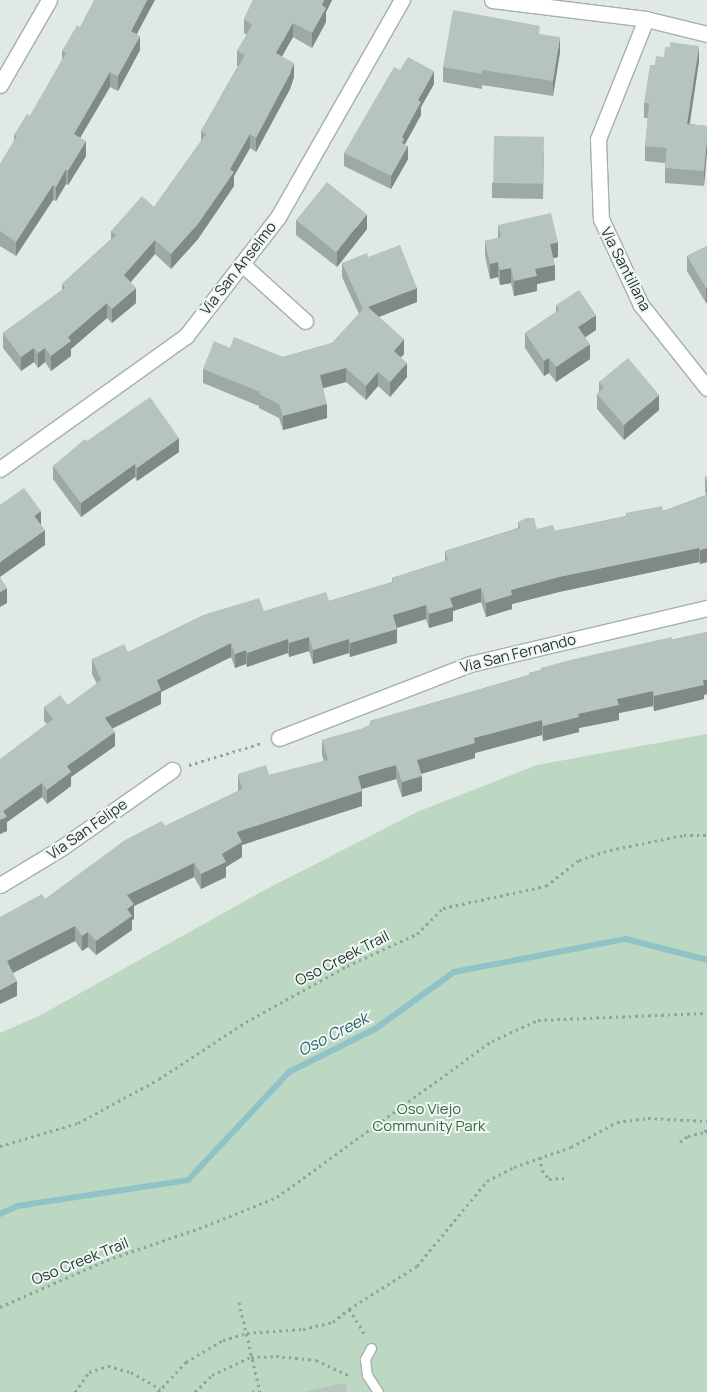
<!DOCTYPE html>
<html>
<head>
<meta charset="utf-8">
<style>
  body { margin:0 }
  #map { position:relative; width:707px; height:1392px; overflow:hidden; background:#e1e9e5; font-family:Manrope,sans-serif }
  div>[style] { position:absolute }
  .green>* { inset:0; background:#bcd8c2 }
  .stream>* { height:6px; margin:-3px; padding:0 3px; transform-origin:3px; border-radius:3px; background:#8fc3c8 }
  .path>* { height:3px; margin-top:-1.5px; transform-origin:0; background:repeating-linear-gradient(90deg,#85a99b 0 2.5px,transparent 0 6.5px) }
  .roads { filter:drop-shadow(1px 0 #a4b0ab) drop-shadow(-1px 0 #a4b0ab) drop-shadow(0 1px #a4b0ab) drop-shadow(0 -1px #a4b0ab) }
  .service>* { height:9px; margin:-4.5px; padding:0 4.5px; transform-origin:4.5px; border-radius:4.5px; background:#fff }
  .minor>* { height:15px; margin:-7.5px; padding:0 7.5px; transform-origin:7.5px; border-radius:7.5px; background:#fff }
  .wall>* { inset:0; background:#9da9a3 }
  .shaded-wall>* { inset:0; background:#7f8985; transform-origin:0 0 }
  .building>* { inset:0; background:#b6c4be; transform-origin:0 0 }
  span { translate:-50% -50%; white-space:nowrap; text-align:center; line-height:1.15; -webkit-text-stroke:4px #f1f6f3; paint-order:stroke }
  .street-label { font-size:15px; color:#233831 }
  .park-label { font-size:15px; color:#336944 }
  .water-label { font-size:16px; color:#25656c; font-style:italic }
</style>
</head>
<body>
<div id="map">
  <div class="green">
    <div style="clip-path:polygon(707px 734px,707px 1392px,0 1392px,0 1033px,41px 1015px,259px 893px,417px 812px,537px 765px)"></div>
  </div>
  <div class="stream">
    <div style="left:0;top:1214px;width:19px;rotate:-25deg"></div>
    <div style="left:17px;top:1206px;width:173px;rotate:-8.6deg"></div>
    <div style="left:188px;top:1180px;width:148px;rotate:-46.9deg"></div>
    <div style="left:289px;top:1072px;width:96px;rotate:-26.6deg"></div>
    <div style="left:375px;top:1029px;width:97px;rotate:-35.8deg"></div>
    <div style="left:454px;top:972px;width:175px;rotate:-10.9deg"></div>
    <div style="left:626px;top:939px;width:84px;rotate:14.5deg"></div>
  </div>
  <div class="path">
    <div style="left:189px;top:765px;width:76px;rotate:-16.8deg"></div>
    <div style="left:680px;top:1142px;width:10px;rotate:-37deg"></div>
    <div style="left:688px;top:1136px;width:17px;rotate:-13deg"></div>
    <div style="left:705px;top:1132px;width:4px;rotate:-63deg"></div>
    <div style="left:0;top:1146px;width:81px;rotate:-16.4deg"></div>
    <div style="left:78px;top:1123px;width:92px;rotate:-28.5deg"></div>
    <div style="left:159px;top:1079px;width:104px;rotate:-33.2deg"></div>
    <div style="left:246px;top:1022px;width:115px;rotate:-29deg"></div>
    <div style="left:347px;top:966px;width:77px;rotate:-24.6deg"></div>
    <div style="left:417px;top:934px;width:37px;rotate:-45deg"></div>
    <div style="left:443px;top:908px;width:105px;rotate:-12.1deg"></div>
    <div style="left:546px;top:886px;width:42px;rotate:-38.2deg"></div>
    <div style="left:579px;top:860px;width:33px;rotate:-18deg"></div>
    <div style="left:610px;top:850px;width:76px;rotate:-11.5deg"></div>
    <div style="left:684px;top:835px;width:23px"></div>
    <div style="left:540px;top:1157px;width:13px;rotate:81deg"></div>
    <div style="left:542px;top:1170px;width:11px;rotate:52deg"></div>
    <div style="left:549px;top:1179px;width:15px;rotate:-4deg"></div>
    <div style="left:239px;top:1302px;width:92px;rotate:76.9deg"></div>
    <div style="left:0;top:1307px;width:117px;rotate:-23.7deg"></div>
    <div style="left:107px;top:1260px;width:104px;rotate:-19.1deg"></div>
    <div style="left:205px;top:1226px;width:78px;rotate:-21.9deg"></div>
    <div style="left:277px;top:1197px;width:266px;rotate:-36deg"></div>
    <div style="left:492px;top:1041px;width:51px;rotate:-24.5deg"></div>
    <div style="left:538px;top:1020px;width:169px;rotate:-2.4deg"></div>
    <div style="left:349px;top:1309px;width:32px;rotate:58deg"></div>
    <div style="left:75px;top:1392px;width:24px;rotate:-55deg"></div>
    <div style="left:89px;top:1372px;width:20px;rotate:-18deg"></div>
    <div style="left:108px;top:1366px;width:24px;rotate:15deg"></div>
    <div style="left:131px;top:1372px;width:34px;rotate:30deg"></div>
    <div style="left:158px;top:1392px;width:41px;rotate:-47deg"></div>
    <div style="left:186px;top:1362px;width:43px;rotate:-30.7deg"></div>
    <div style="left:223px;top:1340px;width:25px;rotate:-16deg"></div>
    <div style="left:247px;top:1333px;width:56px;rotate:-4.1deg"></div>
    <div style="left:303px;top:1329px;width:31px;rotate:-13deg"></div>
    <div style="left:333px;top:1322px;width:21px;rotate:-39deg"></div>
    <div style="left:349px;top:1309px;width:80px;rotate:-32.3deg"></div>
    <div style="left:417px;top:1266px;width:110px;rotate:-50.5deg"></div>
    <div style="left:487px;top:1181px;width:30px;rotate:-27deg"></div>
    <div style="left:514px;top:1167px;width:60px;rotate:-19.3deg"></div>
    <div style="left:571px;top:1147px;width:52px;rotate:-28.5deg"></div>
    <div style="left:617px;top:1122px;width:31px;rotate:-7deg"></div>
    <div style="left:648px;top:1118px;width:59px;rotate:2.9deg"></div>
    <div style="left:195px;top:1392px;width:24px;rotate:-45deg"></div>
    <div style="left:212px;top:1375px;width:43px;rotate:-24.8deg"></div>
    <div style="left:251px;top:1357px;width:25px;rotate:-2deg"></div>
    <div style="left:276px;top:1356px;width:40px;rotate:5.7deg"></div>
    <div style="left:316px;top:1360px;width:38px;rotate:25deg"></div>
    <div style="left:252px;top:1392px;width:7px;rotate:-16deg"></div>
  </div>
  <div class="roads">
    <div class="service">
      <div style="left:371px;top:1348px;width:13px;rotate:119deg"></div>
      <div style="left:365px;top:1359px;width:16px;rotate:83deg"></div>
      <div style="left:367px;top:1375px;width:20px;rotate:57deg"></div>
    </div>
    <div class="minor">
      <div style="left:492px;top:0;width:155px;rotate:7deg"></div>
      <div style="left:646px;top:19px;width:63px;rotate:13.8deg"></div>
      <div style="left:646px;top:19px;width:129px;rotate:111.8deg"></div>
      <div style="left:598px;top:139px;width:80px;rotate:87.9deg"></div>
      <div style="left:601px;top:219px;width:95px;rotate:65.1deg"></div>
      <div style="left:641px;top:305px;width:106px;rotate:51.5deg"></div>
      <div style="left:0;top:85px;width:98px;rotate:-60deg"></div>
      <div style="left:242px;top:264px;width:85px;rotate:42.1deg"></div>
      <div style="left:0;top:469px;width:229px;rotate:-35.6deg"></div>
      <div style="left:186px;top:336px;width:150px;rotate:-52.3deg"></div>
      <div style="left:278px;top:217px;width:250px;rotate:-60.3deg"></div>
      <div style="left:279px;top:738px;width:205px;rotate:-21.2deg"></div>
      <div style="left:470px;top:664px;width:244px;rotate:-13.3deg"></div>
      <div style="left:0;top:885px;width:71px;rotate:-31.2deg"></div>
      <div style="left:61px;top:848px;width:136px;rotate:-35.1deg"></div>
    </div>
  </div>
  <div class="wall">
    <div style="clip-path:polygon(253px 0,332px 0,326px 12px,326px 22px,312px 48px,293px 37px,282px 56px,294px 77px,290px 89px,256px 152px,250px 148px,234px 176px,234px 186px,198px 239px,171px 269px,155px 254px,130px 282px,136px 303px,112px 323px,107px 318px,71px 349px,71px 356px,51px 371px,45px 362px,38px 368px,34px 362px,21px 371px,3px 348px,3px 333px,62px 290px,62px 284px,111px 239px,111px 231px,154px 207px,201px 141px,201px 131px,238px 66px,237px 66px,237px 51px,247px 35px,244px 33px,244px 19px)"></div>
    <div style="clip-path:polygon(80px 27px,137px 34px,140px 50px,118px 91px,110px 87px,80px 138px,86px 156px,68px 185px,66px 184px,56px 201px,53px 200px,16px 256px,0 246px,0 164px,14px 141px,14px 135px,30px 116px,62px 60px,62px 51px)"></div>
    <div style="clip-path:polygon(540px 34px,560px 52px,553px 96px,482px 85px,482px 89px,443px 82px,443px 67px)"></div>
    <div style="clip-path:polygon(699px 61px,690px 124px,707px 126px,704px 186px,665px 183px,665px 163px,645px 161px,645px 146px,648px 118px,644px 118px,644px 103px,655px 65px)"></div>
    <div style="clip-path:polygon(434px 84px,421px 107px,421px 115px,405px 144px,408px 159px,391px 189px,344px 166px,344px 153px)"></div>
    <div style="clip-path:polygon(544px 152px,543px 199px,492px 198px,492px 183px)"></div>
    <div style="clip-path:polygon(296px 220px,367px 229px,337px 267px,296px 235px)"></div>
    <div style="clip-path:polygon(498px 225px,558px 257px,553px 258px,555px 280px,537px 284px,537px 291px,514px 296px,511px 283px,500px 285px,498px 277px,490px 279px,485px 256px,485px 241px,498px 238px)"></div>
    <div style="clip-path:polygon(707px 246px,706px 303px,687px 271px,687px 256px)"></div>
    <div style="clip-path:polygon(368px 257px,417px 302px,379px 317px,404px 354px,401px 357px,407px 377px,390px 397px,378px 386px,366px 400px,346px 382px,323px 388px,327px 418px,283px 430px,279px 418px,259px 408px,259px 406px,203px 383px,203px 369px,230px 348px,283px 357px,332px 343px,359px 314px,342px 277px,342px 263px)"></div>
    <div style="clip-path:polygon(556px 305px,596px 330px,585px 337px,590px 359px,556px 382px,549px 373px,544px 376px,525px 348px,525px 333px,556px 312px)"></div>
    <div style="clip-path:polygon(599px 382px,659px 410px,624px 440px,597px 409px,597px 394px,599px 392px)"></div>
    <div style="clip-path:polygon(87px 441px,179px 452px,137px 481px,135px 477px,81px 517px,53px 479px,53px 466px)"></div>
    <div style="clip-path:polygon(707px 476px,707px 562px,700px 564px,699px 562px,559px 592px,512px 604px,512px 609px,486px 617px,481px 602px,453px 611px,453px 621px,429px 628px,426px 619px,397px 628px,397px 643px,350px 657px,349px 653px,313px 664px,309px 651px,289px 657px,288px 653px,247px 667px,246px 664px,235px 668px,231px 657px,161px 692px,161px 704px,112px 729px,115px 746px,71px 777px,71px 786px,47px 804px,42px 797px,7px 822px,7px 831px,0 834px,47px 724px,44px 721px,44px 707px,68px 705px,97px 684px,92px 674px,92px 659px,128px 652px,264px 611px,329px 601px,392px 582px,392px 578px,445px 561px,445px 551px,518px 528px,518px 522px,537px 529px,555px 531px,626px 516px,626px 513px,663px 511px,706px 495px,705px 491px,705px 477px)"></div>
    <div style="clip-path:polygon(707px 632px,707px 694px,704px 695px,704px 699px,654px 711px,653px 706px,619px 713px,619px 720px,579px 728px,579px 732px,543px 741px,542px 735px,475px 753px,475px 758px,421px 774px,422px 791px,402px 797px,396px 779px,362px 789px,362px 806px,242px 845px,242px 857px,226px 867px,226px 877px,201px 889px,194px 877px,134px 906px,134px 919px,132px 920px,132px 930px,96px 955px,88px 947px,82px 951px,75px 941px,13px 973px,17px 996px,0 917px,45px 899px,165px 826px,238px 791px,238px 774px,269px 775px,324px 761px,322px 755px,322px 740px,361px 729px,370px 725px,370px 721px,529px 675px,529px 673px,541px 670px,541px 668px)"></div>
  </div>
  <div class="shaded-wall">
    <div style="clip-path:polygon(147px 0,155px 0,131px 45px,131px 31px)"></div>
    <div style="clip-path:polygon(324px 0,332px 0,326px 12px,326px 22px,312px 48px,312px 33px,322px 5px)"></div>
    <div style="clip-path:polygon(293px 23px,293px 37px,276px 67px,276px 53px)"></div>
    <div style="clip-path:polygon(140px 36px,140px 50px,118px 91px,118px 76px)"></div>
    <div style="clip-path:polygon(560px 37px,560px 52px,553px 96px,553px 81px)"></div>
    <div style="clip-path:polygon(699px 46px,699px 61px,687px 139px,687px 124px)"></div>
    <div style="clip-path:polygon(294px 63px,294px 77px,290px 89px,256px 152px,256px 138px)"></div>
    <div style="clip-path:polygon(434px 71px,434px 84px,421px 107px,421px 115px,404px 146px,408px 146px,408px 159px,391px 189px,391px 176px,402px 137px,418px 100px)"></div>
    <div style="clip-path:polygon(110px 72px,110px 87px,74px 148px,74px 134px)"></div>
    <div style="clip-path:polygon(250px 134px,250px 148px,234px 176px,234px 186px,198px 239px,171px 269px,171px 254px,230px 169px)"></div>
    <div style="clip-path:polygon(707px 138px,707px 153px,704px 186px,704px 171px)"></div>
    <div style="clip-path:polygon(86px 141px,86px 156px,68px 185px,68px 171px)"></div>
    <div style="clip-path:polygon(66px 169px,66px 184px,56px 201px,56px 187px)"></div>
    <div style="clip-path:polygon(53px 185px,53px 200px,16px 256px,16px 242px)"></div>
    <div style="clip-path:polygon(367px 214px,367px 229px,337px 267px,337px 252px)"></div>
    <div style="clip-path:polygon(155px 240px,155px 254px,124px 290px,124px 275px)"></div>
    <div style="clip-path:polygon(558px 242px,558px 257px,550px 259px,550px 244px)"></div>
    <div style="clip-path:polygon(498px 262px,498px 277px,490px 279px,490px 264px)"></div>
    <div style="clip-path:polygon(555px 265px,555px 280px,537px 284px,537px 291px,514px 296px,514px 281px,535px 269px)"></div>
    <div style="clip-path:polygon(511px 268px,511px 283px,500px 285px,500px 270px)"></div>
    <div style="clip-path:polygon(136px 288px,136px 303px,112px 323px,112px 309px)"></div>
    <div style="clip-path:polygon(417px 288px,417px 302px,368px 321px,368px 307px)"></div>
    <div style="left:706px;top:288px;width:1px;height:15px"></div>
    <div style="clip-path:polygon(107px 303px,107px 318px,71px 349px,71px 356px,51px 371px,51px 356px,68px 337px)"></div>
    <div style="clip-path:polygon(596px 315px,596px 330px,578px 342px,578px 327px)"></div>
    <div style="clip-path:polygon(404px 339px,404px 354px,394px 365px,394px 351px)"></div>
    <div style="clip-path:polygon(590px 344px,590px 359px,556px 382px,556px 367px)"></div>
    <div style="clip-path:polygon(34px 348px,34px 362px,21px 371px,21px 357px)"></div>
    <div style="clip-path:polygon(45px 348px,45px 362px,38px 368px,38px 353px)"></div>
    <div style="clip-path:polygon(549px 358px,549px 373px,544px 376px,544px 361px)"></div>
    <div style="clip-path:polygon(407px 363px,407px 377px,390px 397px,390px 382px)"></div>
    <div style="clip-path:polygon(346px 368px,346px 382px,320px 389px,320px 375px)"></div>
    <div style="clip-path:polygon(378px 372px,378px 386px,366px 400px,366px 386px)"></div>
    <div style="clip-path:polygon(659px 395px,659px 410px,624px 440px,624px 425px)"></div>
    <div style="clip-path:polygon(327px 404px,327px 418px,283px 430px,283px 416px)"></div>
    <div style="clip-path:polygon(179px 438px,179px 452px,137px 481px,137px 468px)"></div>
    <div style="clip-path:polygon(135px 464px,135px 477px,81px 517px,81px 503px)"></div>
    <div style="clip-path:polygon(41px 511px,41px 526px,34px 516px)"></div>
    <div style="clip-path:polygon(45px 530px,45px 545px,0 577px,0 562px)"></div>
    <div style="clip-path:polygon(699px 548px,699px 562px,559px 592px,512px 604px,512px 609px,486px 617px,486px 603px,511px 590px,559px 577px)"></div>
    <div style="clip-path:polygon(707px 548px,707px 562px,700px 564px,700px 550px)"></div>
    <div style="clip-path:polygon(7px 588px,7px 603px,0 607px,0 592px)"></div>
    <div style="clip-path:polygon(481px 588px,481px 602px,453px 611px,453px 621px,429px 628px,429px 614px,450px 598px)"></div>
    <div style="clip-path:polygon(426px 605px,426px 619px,393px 629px,393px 615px)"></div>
    <div style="clip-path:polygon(397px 629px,397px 643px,350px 657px,350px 643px)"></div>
    <div style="clip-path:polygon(309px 637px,309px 651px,289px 657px,289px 643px)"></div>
    <div style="clip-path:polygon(288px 639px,288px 653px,247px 667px,247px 653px)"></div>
    <div style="clip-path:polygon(349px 639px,349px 653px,313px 664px,313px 650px)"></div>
    <div style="clip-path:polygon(231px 643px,231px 657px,161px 692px,161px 704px,105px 732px,105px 718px,157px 680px)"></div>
    <div style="clip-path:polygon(246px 650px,246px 664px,235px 668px,235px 654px)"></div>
    <div style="clip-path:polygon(703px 680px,707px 680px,707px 694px,704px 695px,704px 699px,654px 711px,654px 696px)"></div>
    <div style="clip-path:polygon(653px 691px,653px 706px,619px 713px,619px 720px,579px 728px,579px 732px,543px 741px,543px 726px,617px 699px)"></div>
    <div style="clip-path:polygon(542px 720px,542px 735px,475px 753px,475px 758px,417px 775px,417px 760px,474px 738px)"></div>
    <div style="clip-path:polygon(115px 732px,115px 746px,71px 777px,71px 786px,47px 804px,47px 790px,67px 766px)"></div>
    <div style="clip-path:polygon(396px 765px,396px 779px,358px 790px,358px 776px)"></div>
    <div style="clip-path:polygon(422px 776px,422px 791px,402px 797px,402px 782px)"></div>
    <div style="clip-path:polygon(42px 783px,42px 797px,7px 822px,7px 831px,0 834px,0 820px,3px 811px)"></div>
    <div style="clip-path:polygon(362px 791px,362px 806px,242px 845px,242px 857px,226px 867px,226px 877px,201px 889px,201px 874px,222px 854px,237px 832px)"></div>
    <div style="clip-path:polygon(194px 863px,194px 877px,134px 906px,134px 919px,132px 920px,132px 930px,96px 955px,96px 941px,127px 895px)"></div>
    <div style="clip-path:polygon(75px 926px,75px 941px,7px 976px,7px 961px)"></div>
    <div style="clip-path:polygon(88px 932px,88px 947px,82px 951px,82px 936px)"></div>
    <div style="clip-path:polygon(17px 981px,17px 996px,0 1004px,0 990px)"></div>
  </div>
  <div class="building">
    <div style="clip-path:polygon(94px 0,147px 0,131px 31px,140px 36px,118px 76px,110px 72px,74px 134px,86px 141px,68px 171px,66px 169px,56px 187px,53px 185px,16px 242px,0 231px,0 164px,17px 136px,14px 135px,27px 114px,30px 116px,66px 53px,62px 51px,77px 25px,80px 27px)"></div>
    <div style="clip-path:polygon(253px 0,324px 0,322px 5px,326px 8px,312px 33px,293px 23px,276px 53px,294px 63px,290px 74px,256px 138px,250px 134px,230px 169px,234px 172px,198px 224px,171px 254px,155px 240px,124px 275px,136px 288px,112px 309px,107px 303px,68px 337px,71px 341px,51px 356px,45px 348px,38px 353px,34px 348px,21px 357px,3px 333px,65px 288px,62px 284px,116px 235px,111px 231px,142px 196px,154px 207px,206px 134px,201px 131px,245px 55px,237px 51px,252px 25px,244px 19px)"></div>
    <div style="clip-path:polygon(453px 10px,540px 26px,539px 34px,560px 37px,553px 81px,482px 70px,482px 74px,443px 67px)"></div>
    <div style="clip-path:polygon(670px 42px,699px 46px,687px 124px,707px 126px,707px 138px,704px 171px,665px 168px,667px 148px,645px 146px,649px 103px,644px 103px,650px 65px,655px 65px,656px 56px,664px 57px,665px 47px,670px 47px)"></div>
    <div style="clip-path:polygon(408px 57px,434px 71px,418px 100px,421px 102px,402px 137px,404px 139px,402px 143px,408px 146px,391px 176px,344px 153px,394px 67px,400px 70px)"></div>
    <div style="left:494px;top:136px;width:50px;height:47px;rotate:1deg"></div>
    <div style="left:327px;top:182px;width:51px;height:49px;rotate:39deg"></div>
    <div style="clip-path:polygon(551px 213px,558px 242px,550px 244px,555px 265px,535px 269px,537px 276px,514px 281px,511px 268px,500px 270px,498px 262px,490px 264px,485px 241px,501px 237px,498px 225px)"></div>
    <div style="clip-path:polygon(400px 245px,417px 288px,368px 307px,404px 339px,394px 351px,407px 363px,390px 382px,378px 372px,366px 386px,346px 368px,320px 375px,327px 404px,283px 416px,279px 404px,259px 394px,260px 392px,203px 369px,214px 341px,230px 348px,234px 337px,283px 357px,332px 343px,363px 309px,342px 263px,367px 253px,368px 257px)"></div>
    <div style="clip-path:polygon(707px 246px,707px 288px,706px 288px,687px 256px)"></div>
    <div style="clip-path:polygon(579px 290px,596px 315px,578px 327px,590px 344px,556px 367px,549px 358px,544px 361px,525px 333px,559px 310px,556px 305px)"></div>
    <div style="clip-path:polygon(628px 358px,659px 395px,624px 425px,597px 394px,604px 387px,599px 382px)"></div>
    <div style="clip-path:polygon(150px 397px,179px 438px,137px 468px,135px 464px,81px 503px,53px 466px,85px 439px,87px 441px)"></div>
    <div style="clip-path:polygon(707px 476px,707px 483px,705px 477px)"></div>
    <div style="clip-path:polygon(24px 488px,41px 511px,34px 516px,45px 530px,0 562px,0 505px)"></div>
    <div style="clip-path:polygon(707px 495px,707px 548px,700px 550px,699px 548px,559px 577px,511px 590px,512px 595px,486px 603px,481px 588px,450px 598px,453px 607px,429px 614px,426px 605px,393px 615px,397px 629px,350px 643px,349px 639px,313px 650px,309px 637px,289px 643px,288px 639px,247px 653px,246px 650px,235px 654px,231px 643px,157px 680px,161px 690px,105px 718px,115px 732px,67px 766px,71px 772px,47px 790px,42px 783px,3px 811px,7px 817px,0 820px,0 759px,53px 719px,44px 707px,60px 695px,68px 705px,101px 680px,92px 659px,124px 644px,128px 652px,203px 615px,259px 598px,264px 611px,326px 592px,329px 601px,393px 582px,392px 578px,448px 560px,445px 551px,520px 528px,518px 522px,526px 518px,534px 518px,537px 529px,553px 525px,555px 531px,627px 516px,626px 513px,662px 506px,663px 511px)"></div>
    <div style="clip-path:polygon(0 577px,7px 588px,0 592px)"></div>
    <div style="clip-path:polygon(707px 632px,707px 680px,703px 680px,704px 685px,654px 696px,653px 691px,617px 699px,619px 705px,578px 714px,579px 717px,543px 726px,542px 720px,474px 738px,475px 743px,417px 760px,422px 776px,402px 782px,396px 765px,358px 776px,362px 791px,237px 832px,242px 842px,222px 854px,226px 862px,201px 874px,194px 863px,127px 895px,134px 904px,127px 909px,132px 916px,96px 941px,88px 932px,82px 936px,75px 926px,7px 961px,17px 981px,0 990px,0 917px,42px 894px,45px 899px,125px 840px,162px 821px,165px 826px,167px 825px,242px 789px,238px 774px,266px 765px,269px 775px,328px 760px,322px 740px,361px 729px,371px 724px,370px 721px,530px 675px,529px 673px,542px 670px,541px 668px,570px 660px,672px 637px,672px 640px)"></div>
    <div style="clip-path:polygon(345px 1383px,347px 1392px,303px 1392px)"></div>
  </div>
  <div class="street-label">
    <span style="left:238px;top:268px;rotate:-52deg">Via San Anselmo</span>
    <span style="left:626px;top:269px;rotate:63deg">Via Santillana</span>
    <span style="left:518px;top:653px;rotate:-14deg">Via San Fernando</span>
    <span style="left:87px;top:829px;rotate:-35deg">Via San Felipe</span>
    <span style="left:342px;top:958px;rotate:-27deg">Oso Creek Trail</span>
    <span style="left:80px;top:1261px;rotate:-22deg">Oso Creek Trail</span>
  </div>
  <div class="park-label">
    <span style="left:429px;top:1117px">Oso Viejo<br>Community Park</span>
  </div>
  <div class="water-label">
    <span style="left:333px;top:1034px;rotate:-27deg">Oso Creek</span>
  </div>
</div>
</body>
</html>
